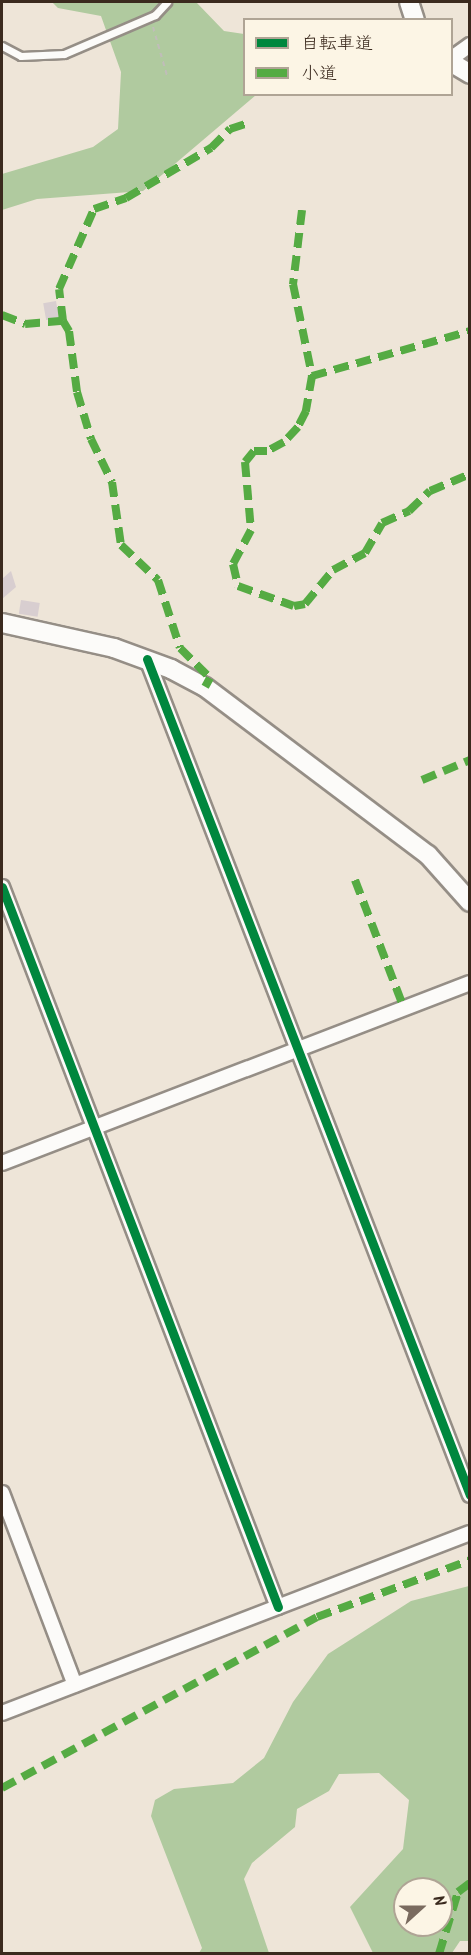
<!DOCTYPE html>
<html>
<head>
<meta charset="utf-8">
<style>
  body { margin:0 }
  #map { position:relative; width:471px; height:1955px; overflow:hidden; background:#eee5d8; font-family:Kalam,"Klee One",sans-serif }
  div>[style] { position:absolute }
  .forest>* { inset:0; background:#b0ca9f }
  .building>* { inset:0; background:#d8ced0; transform-origin:0 0 }
  .path>* { height:2px; margin-top:-1px; transform-origin:0; background:repeating-linear-gradient(90deg,#c0bdb9 0 4.5px,transparent 0 9px) }
  .roads { filter:drop-shadow(2px 0 #958e86) drop-shadow(-2px 0 #958e86) drop-shadow(0 2px #958e86) drop-shadow(0 -2px #958e86) }
  .service>* { height:7px; margin:-3.5px; padding:0 3.5px; transform-origin:3.5px; border-radius:3.5px; background:#fcfbf9 }
  .minor>* { height:14px; margin:-7px; padding:0 7px; transform-origin:7px; border-radius:7px; background:#fcfbf9 }
  .tertiary>* { height:18px; margin:-9px; padding:0 9px; transform-origin:9px; border-radius:9px; background:#fcfbf9 }
  .quiet>* { height:8px; margin-top:-4px; transform-origin:0; background:repeating-linear-gradient(90deg,#55ab43 0 15px,transparent 0 23px) }
  .cycleway>* { height:9px; margin:-4.5px; padding:0 4.5px; transform-origin:4.5px; border-radius:4.5px; background:#00873e }
  span { translate:-50% -50%; white-space:nowrap; text-align:center; line-height:1.15; -webkit-text-stroke:6px #fcf5e5; paint-order:stroke }
  .frame { position:absolute; inset:0; border:3px solid #3b2a1e; pointer-events:none }
  .legend { position:absolute; left:243px; top:18px; width:210px; height:78px; box-sizing:border-box; background:#fcf5e5; border:2px solid #afa495; margin:0; padding:8px 10px; list-style:none; font-size:18px; color:#3b2a1e }
  .legend li { display:flex; align-items:center; gap:12px; height:30px }
  .legend b { width:30px; border:2px solid #afa495 }
  .north { position:absolute; left:393px; top:1877px; width:60px; height:60px; box-sizing:border-box; background:#fcf5e5; border:2px solid #afa495; border-radius:50%; rotate:69deg; font-size:16px; font-weight:700; line-height:24px; text-align:center; color:#3b2a1e }
  .north::after { content:''; display:block; margin:auto; width:21px; height:27px; background:#7a6b5f; clip-path:polygon(50% 0,100% 100%,50% 72%,0 100%) }
</style>
</head>
<body>
<div id="map">
  <div class="forest">
    <div style="clip-path:polygon(52px 2px,196px 2px,224px 31px,244px 34px,244px 94px,256px 95px,143px 191px,37px 199px,2px 210px,2px 174px,93px 147px,118px 129px,121px 72px,101px 16px,58px 8px)"></div>
    <div style="clip-path:polygon(evenodd,469px 1586px,469px 1941px,460px 1941px,452px 1953px,373px 1953px,350px 1907px,403px 1849px,409px 1800px,379px 1773px,339px 1774px,329px 1791px,297px 1809px,295px 1827px,252px 1863px,244px 1879px,269px 1953px,199px 1953px,202px 1948px,151px 1816px,155px 1800px,174px 1789px,233px 1783px,264px 1758px,293px 1702px,328px 1654px,411px 1601px,469px 1586px,405px 1889px,441px 1889px,441px 1925px,405px 1925px,405px 1889px)"></div>
  </div>
  <div class="building">
    <div style="left:56px;top:301px;width:17px;height:13px;rotate:80deg"></div>
    <div style="clip-path:polygon(11px 571px,16px 587px,2px 599px,2px 579px)"></div>
    <div style="left:21px;top:600px;width:19px;height:14px;rotate:9deg"></div>
  </div>
  <div class="path">
    <div style="left:153px;top:27px;width:54px;rotate:73.9deg"></div>
  </div>
  <div class="roads">
    <div class="service">
      <div style="left:2px;top:46px;width:21px;rotate:28deg"></div>
      <div style="left:21px;top:56px;width:43px;rotate:-2.7deg"></div>
      <div style="left:64px;top:54px;width:99px;rotate:-23.2deg"></div>
      <div style="left:155px;top:15px;width:18px;rotate:-47deg"></div>
    </div>
    <div class="minor">
      <div style="left:452px;top:58px;width:22px;rotate:-36deg"></div>
      <div style="left:147px;top:659px;width:896px;rotate:68.88deg"></div>
      <div style="left:2px;top:887px;width:771px;rotate:69.03deg"></div>
      <div style="left:2px;top:1163px;width:501px;rotate:-21.04deg"></div>
      <div style="left:2px;top:1493px;width:205px;rotate:69.2deg"></div>
      <div style="left:2px;top:1713px;width:501px;rotate:-21.04deg"></div>
    </div>
    <div class="tertiary">
      <div style="left:409px;top:2px;width:19px;rotate:72deg"></div>
      <div style="left:452px;top:63px;width:21px;rotate:31deg"></div>
      <div style="left:2px;top:623px;width:115px;rotate:12.6deg"></div>
      <div style="left:114px;top:648px;width:61px;rotate:20.2deg"></div>
      <div style="left:171px;top:669px;width:38px;rotate:28deg"></div>
      <div style="left:205px;top:687px;width:279px;rotate:37deg"></div>
      <div style="left:428px;top:855px;width:63px;rotate:48.2deg"></div>
    </div>
  </div>
  <div class="quiet">
    <div style="left:302px;top:210px;width:75px;rotate:96.9deg"></div>
    <div style="left:293px;top:284px;width:94px;rotate:78.3deg"></div>
    <div style="left:312px;top:376px;width:36px;rotate:100deg"></div>
    <div style="left:306px;top:411px;width:18px;rotate:117deg"></div>
    <div style="left:298px;top:427px;width:21px;rotate:133deg"></div>
    <div style="left:284px;top:442px;width:19px;rotate:152deg"></div>
    <div style="left:267px;top:451px;width:13px;rotate:180deg"></div>
    <div style="left:254px;top:451px;width:14px;rotate:129deg"></div>
    <div style="left:245px;top:462px;width:68px;rotate:85deg"></div>
    <div style="left:251px;top:530px;width:38px;rotate:118deg"></div>
    <div style="left:233px;top:564px;width:23px;rotate:77deg"></div>
    <div style="left:238px;top:586px;width:59px;rotate:19.7deg"></div>
    <div style="left:294px;top:606px;width:11px;rotate:-10deg"></div>
    <div style="left:305px;top:604px;width:44px;rotate:-50.5deg"></div>
    <div style="left:333px;top:570px;width:36px;rotate:-28deg"></div>
    <div style="left:365px;top:553px;width:34px;rotate:-60deg"></div>
    <div style="left:382px;top:523px;width:30px;rotate:-24deg"></div>
    <div style="left:409px;top:511px;width:29px;rotate:-44deg"></div>
    <div style="left:430px;top:491px;width:43px;rotate:-23deg"></div>
    <div style="left:2px;top:315px;width:25px;rotate:21deg"></div>
    <div style="left:25px;top:324px;width:38px;rotate:-5deg"></div>
    <div style="left:63px;top:321px;width:12px;rotate:59deg"></div>
    <div style="left:69px;top:331px;width:62px;rotate:82.5deg"></div>
    <div style="left:77px;top:392px;width:49px;rotate:73.4deg"></div>
    <div style="left:91px;top:439px;width:48px;rotate:64deg"></div>
    <div style="left:112px;top:482px;width:64px;rotate:81.9deg"></div>
    <div style="left:121px;top:545px;width:51px;rotate:43.4deg"></div>
    <div style="left:158px;top:580px;width:71px;rotate:72.1deg"></div>
    <div style="left:180px;top:648px;width:42px;rotate:45deg"></div>
    <div style="left:210px;top:678px;width:10px;rotate:119deg"></div>
    <div style="left:63px;top:321px;width:32px;rotate:-97deg"></div>
    <div style="left:59px;top:289px;width:87px;rotate:-66.4deg"></div>
    <div style="left:94px;top:209px;width:34px;rotate:-19deg"></div>
    <div style="left:126px;top:198px;width:99px;rotate:-30.5deg"></div>
    <div style="left:211px;top:148px;width:27px;rotate:-45deg"></div>
    <div style="left:230px;top:129px;width:16px;rotate:-18deg"></div>
    <div style="left:312px;top:376px;width:164px;rotate:-15.9deg"></div>
    <div style="left:422px;top:780px;width:52px;rotate:-22.6deg"></div>
    <div style="left:355px;top:880px;width:137px;rotate:69.1deg"></div>
    <div style="left:2px;top:1788px;width:358px;rotate:-28.5deg"></div>
    <div style="left:317px;top:1617px;width:163px;rotate:-20.4deg"></div>
    <div style="left:439px;top:1954px;width:65px;rotate:-73deg"></div>
    <div style="left:458px;top:1892px;width:15px;rotate:-37deg"></div>
  </div>
  <div class="cycleway">
    <div style="left:147px;top:659px;width:896px;rotate:68.88deg"></div>
    <div style="left:2px;top:887px;width:771px;rotate:69.03deg"></div>
  </div>
  <div class="frame"></div>
  <ul class="legend">
  <li><b style="height:8px;background:#00873e"></b>自転車道</li>
  <li><b style="height:8px;background:#55ab43"></b>小道</li>
  </ul>
  <div class="north">N</div>
</div>
</body>
</html>
